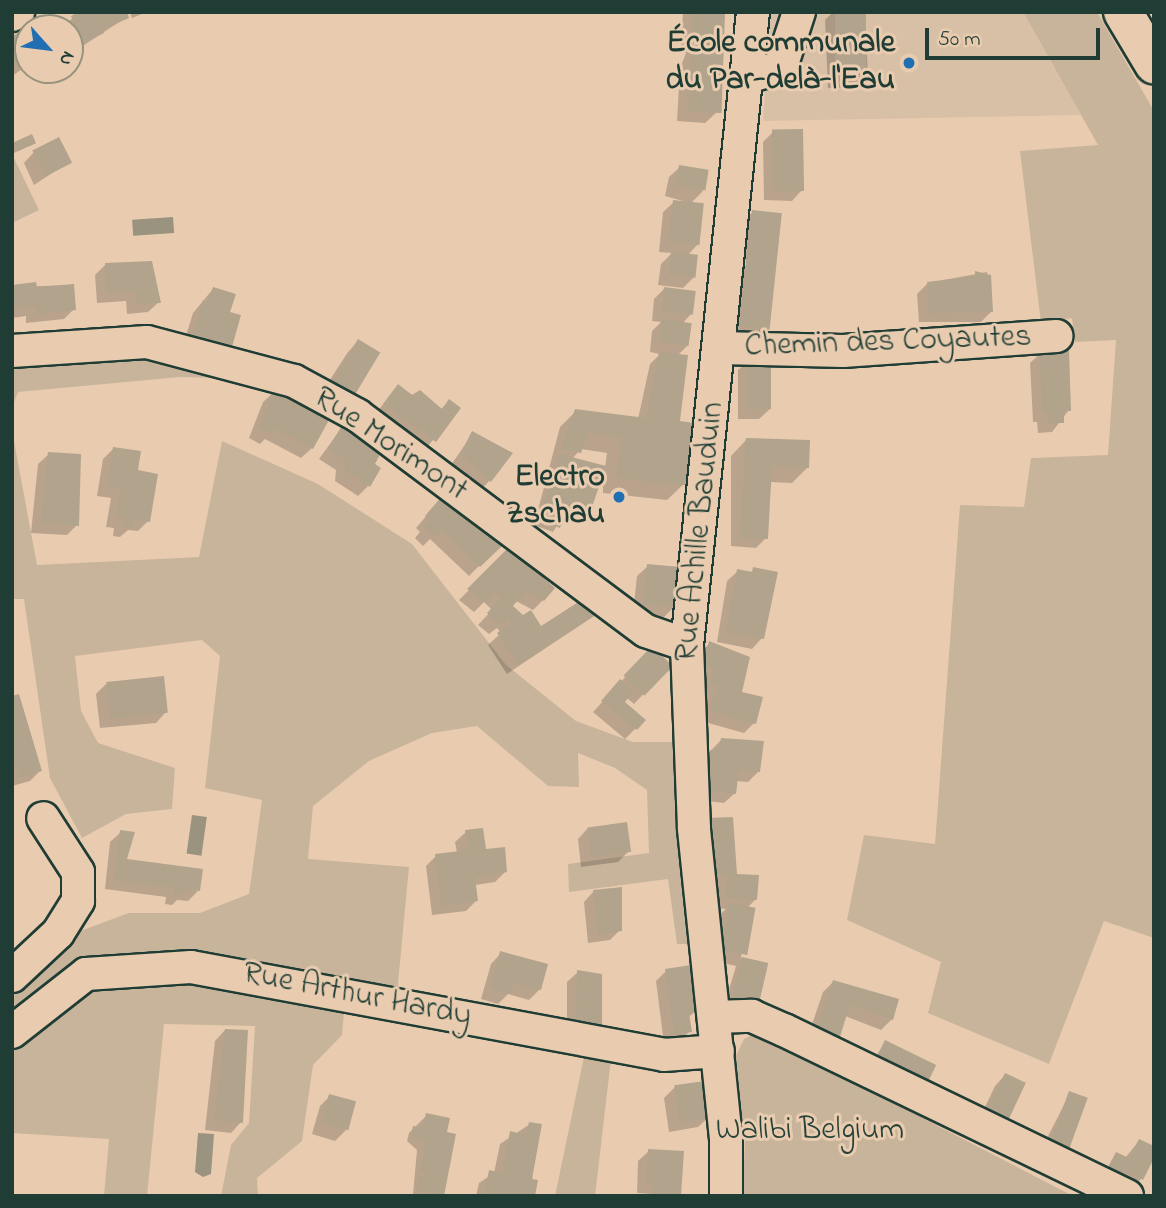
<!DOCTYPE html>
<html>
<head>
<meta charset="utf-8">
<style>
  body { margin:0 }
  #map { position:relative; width:1166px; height:1208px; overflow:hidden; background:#e9ccb0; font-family:"Indie Flower",sans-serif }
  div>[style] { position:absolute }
  .built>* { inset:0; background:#d8c0a6 }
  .green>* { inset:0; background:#c8b49b }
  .water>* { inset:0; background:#99937f; transform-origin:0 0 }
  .shadow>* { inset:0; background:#0003 }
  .building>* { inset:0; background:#b2a38d; transform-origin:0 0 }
  .roads { filter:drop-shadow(2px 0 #1f3d34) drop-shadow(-2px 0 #1f3d34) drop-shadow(0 2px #1f3d34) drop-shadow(0 -2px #1f3d34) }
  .minor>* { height:32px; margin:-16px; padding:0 16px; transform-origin:16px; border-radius:16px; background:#e9ccb0 }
  .highway>* { height:38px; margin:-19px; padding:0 19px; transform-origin:19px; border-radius:19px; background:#e9ccb0 }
  .dots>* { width:19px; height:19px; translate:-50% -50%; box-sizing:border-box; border:4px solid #e9ccb0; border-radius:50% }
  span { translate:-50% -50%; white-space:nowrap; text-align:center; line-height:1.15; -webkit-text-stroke:6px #e9ccb0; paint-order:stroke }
  .poi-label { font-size:32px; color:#1f3d34; font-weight:700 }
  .right { translate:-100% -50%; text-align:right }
  .street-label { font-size:32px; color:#1f3d34 }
  .park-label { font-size:32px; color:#274339 }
  .frame { position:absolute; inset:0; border:14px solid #1f3d34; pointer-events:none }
  .north { position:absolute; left:14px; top:14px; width:70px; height:70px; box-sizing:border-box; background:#e9ccb0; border:2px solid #98937e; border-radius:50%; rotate:118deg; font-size:19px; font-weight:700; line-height:28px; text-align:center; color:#1f3d34 }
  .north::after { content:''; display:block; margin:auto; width:24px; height:32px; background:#1f6fb2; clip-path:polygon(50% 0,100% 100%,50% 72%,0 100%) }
  .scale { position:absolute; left:925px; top:28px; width:175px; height:32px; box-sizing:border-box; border:4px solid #1f3d34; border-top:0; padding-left:9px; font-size:21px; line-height:24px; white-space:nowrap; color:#1f3d34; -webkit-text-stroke:5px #e9ccb0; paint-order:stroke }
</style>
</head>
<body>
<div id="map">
  <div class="built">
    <div style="clip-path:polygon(771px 12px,1023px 12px,1081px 115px,763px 121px)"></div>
  </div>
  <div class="green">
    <div style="clip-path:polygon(1023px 12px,1097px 12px,1154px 111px,1154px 938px,1104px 921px,1049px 1064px,928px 1013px,941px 962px,847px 920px,864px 835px,935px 844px,960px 505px,1024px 507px,1031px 458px,1108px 455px,1116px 340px,1075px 342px,1072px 318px,1041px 323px,1020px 151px,1098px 145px)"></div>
    <div style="clip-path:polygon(12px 154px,39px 210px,12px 223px)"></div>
    <div style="clip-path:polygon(100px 347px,225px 365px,219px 378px,180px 377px,18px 392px,12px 407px,12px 359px)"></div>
    <div style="clip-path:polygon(12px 430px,37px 565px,199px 557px,222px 441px,318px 484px,412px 544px,506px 665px,576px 721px,633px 742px,679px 742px,698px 944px,677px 944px,668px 879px,569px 892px,568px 864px,649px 853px,647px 790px,615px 768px,578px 753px,579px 787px,548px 786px,477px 726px,432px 733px,369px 761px,313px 806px,308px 859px,409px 867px,397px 994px,85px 968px,12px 1026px,12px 990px,72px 934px,129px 913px,200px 913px,249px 894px,262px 800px,205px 788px,220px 656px,202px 640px,75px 656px,81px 711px,98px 743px,175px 768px,172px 809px,126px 814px,82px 838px,50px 778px,24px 599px,12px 599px)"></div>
    <div style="clip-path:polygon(189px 974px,345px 1000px,342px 1035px,313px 1065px,302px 1141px,257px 1178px,258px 1196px,221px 1196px,231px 1145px,249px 1123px,255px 1026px,164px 1024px,147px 1196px,104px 1196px,109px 1139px,12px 1133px,12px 1039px,90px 980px)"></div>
    <div style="clip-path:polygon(760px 1031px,936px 1125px,1073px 1196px,743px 1196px,745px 1136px,733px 1062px,744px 1039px)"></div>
    <div style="clip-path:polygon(584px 1057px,611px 1059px,595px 1196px,555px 1196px)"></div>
  </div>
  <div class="water">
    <div style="left:173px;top:217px;width:16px;height:41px;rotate:86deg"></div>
    <div style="left:192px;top:815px;width:15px;height:39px;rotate:8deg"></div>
    <div style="clip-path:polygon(198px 1133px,214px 1134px,211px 1174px,203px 1177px,195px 1172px)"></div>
  </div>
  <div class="shadow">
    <div style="clip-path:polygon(79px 12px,125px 12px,127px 17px,72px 53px,70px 28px,62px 28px)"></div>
    <div style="clip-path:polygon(130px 12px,147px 12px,132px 18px)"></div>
    <div style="clip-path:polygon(683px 12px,720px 12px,716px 113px,705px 123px,677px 121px,680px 68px,686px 53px,681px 53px)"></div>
    <div style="clip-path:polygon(833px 12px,865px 12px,868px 76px,857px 87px,828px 88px,825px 20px)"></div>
    <div style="clip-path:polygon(38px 20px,45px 28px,28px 28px,28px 65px,12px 76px,12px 39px)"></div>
    <div style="clip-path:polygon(70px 60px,76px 69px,64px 79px,58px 71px,42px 82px,33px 70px,70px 70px)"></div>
    <div style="clip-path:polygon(773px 132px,802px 190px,792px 201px,764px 200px,763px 142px)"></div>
    <div style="clip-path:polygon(14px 143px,34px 143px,12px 154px)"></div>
    <div style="clip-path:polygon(34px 152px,69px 162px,34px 185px,24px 163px)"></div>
    <div style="clip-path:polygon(680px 167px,703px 191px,691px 203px,698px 244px,687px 256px,694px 277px,683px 288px,658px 285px,661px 264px,672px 253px,659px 252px,663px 212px,674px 202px,690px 203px,665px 196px,669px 177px)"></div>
    <div style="clip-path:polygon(753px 212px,769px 329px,759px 339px,731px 336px,738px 273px,746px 265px,745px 253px,740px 252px,742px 222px)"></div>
    <div style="clip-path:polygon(105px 265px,159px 302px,148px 312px,127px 314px,126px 301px,97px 303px,95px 275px)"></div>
    <div style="clip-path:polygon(987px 272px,992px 311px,981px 322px,919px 322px,917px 294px,928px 283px)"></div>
    <div style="clip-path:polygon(72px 285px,74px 309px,64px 319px,26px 323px,26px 316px,12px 318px,13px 287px)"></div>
    <div style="clip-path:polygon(213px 289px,228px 313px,181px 352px,193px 313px)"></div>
    <div style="clip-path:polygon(evenodd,664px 289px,691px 314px,682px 324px,688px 345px,678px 355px,678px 423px,688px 480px,667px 500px,603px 493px,603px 470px,589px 512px,578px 522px,562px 517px,553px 532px,534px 525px,560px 427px,576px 411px,638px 419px,650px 364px,660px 354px,650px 352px,652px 331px,661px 322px,652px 321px,654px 299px,664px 289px,581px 449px,607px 453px,605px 467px,572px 459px,581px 449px)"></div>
    <div style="clip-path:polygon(358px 341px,377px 353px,320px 395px,348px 352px)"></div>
    <div style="clip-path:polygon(1041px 353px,1069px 410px,1052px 432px,1038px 433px,1037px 422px,1033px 422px,1030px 363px)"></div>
    <div style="clip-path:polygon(749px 360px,770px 409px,759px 419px,738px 419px,738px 370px)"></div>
    <div style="clip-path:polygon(398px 387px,440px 410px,449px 402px,458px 409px,424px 451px,374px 415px)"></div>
    <div style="clip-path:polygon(274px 392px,312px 448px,301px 458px,265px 439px,260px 444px,249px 438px,263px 402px)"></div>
    <div style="clip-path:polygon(343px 426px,368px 486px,358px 496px,335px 481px,336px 470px,319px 459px)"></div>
    <div style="clip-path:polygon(473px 433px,490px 480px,480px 491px,451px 465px)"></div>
    <div style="clip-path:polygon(746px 440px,808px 467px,792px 483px,770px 482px,766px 538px,756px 548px,731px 546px,731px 456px)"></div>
    <div style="clip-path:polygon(113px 449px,136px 472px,148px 521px,138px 531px,128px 530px,120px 537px,113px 536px,114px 528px,106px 527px,111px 498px,97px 496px,103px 459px)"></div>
    <div style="clip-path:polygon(49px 454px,77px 525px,67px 535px,31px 533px,38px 464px)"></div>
    <div style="clip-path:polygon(433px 508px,499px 546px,469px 576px,430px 539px,423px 546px,415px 538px,420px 532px,416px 528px)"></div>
    <div style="clip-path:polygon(509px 550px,543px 600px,533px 610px,516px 601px,511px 607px,540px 629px,603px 610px,507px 674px,488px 645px,501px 633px,497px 628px,489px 634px,478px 625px,492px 610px,484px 602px,474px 612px,459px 600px)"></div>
    <div style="clip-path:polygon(648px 566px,675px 606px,664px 617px,633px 613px,637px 576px)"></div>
    <div style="clip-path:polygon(738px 571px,776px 573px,762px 638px,752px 649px,717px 642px,727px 581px)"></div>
    <div style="clip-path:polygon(710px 643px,754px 723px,744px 733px,701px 721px,707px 696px,701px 695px,700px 653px)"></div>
    <div style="clip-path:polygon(642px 659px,670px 666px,634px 704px,627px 698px,623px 702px,636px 728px,625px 739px,593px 712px)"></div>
    <div style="clip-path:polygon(106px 684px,166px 712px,156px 723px,100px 728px,96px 694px)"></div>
    <div style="clip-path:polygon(12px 698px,40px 771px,30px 781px,12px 786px)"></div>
    <div style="clip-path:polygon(722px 739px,758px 772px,748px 782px,736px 781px,735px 793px,724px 803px,697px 800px,700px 762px)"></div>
    <div style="clip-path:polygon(588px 828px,629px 851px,618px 862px,581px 867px,578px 839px)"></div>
    <div style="clip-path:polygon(697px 830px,756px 899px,747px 908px,741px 958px,766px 964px,757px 1002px,724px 1007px,736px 966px,710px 960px,719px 915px,726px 909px,716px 908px,718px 883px,702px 885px)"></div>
    <div style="clip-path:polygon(121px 832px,125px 860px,198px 891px,188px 901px,177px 900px,172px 905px,165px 904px,166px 897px,105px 889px,110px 842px)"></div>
    <div style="clip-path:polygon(466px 832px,505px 872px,495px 882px,475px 885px,477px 900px,466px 911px,432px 915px,426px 866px,436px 856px,457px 853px,455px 842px)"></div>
    <div style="clip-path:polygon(594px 891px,620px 930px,610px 940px,588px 943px,584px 902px)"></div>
    <div style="clip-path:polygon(501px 953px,540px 989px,529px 1000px,508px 994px,498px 1004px,481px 999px,491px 964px)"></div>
    <div style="clip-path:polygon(666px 971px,695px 1011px,688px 1018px,690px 1031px,680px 1041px,664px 1044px,656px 981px)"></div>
    <div style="clip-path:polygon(578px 972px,601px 1031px,567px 1036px,567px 982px)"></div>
    <div style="clip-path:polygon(833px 982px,892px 1019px,881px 1030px,845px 1016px,805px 1045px,823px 992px)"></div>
    <div style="clip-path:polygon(225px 1030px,241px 1122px,231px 1133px,205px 1130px,215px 1041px)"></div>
    <div style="clip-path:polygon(885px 1042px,912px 1099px,864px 1076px)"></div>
    <div style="clip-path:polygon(1005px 1075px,1024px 1084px,975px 1128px,995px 1086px)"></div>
    <div style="clip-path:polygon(675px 1087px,709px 1117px,698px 1127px,669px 1132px,664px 1098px)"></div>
    <div style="clip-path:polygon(1070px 1093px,1067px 1146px,1056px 1156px,1041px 1150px)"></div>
    <div style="clip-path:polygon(330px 1096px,346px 1130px,335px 1141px,312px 1134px,320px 1106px)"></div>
    <div style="clip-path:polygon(427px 1115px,445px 1179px,442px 1196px,413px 1194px,417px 1150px,407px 1141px,409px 1133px)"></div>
    <div style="clip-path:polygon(530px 1124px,533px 1196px,476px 1196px,479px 1183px,494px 1173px,500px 1144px)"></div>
    <div style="clip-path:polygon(1139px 1141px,1141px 1179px,1131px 1189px,1104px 1174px,1116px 1154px,1125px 1158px)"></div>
    <div style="clip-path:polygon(649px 1151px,679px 1196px,637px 1193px,638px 1161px)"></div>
  </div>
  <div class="building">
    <div style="clip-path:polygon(78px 12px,96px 12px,104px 33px,82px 44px,71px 16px)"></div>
    <div style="clip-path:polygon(97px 12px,127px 12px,129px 18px,104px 29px)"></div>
    <div style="left:692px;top:12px;width:33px;height:100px;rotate:2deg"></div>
    <div style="left:835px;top:12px;width:31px;height:67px"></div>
    <div style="clip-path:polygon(39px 18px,47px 28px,28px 28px,28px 64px,21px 69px,12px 58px,12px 37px)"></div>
    <div style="left:803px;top:129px;width:62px;height:31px;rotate:89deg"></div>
    <div style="left:32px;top:134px;width:10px;height:20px;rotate:66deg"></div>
    <div style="left:59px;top:137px;width:29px;height:30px;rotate:63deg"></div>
    <div style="left:679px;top:165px;width:30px;height:21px;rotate:9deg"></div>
    <div style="left:673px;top:200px;width:31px;height:42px;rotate:6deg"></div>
    <div style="left:752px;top:210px;width:30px;height:117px;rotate:6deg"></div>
    <div style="left:671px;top:252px;width:27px;height:23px;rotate:6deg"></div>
    <div style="clip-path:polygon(152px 261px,161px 303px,137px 304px,136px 292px,106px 293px,105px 263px)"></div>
    <div style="clip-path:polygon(975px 271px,991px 275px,993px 312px,928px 313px,927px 282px,975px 276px)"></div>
    <div style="clip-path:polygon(36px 282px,37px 287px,74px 284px,76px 310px,36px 314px,36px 307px,15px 309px,12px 285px)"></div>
    <div style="clip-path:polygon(213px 287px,236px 294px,230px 312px,241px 315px,230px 354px,190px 341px,203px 300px,207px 302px)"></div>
    <div style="left:664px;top:287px;width:32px;height:24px;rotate:7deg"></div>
    <div style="left:662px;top:319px;width:30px;height:23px;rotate:8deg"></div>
    <div style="left:358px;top:339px;width:26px;height:54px;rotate:31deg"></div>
    <div style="clip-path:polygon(1069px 350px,1071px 411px,1064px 411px,1064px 423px,1048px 423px,1047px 412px,1042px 413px,1040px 351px)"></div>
    <div style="clip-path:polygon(659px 352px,688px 355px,680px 421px,694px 423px,690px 481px,684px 485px,617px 478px,621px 438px,589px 432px,581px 453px,561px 449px,575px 409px,646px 418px)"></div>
    <div style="left:771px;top:357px;width:52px;height:23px;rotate:90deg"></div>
    <div style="clip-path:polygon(398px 384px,412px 395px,420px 390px,442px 409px,449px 399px,461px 408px,436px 442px,383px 404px)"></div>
    <div style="clip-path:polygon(273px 390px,329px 420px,313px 449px,275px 429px,272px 434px,259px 428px)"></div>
    <div style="clip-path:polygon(343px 424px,383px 449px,375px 464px,381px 468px,370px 487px,345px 471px,345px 460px,328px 448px)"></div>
    <div style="clip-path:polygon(472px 431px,513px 453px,491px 482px,460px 455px)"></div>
    <div style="clip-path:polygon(746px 438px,810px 440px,809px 468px,772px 466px,768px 539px,740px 537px)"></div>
    <div style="clip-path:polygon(113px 447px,141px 451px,138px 470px,158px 474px,150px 522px,134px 519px,132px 528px,122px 526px,124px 518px,116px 517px,120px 488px,107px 486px)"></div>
    <div style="clip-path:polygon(48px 452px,81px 454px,79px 526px,41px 523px)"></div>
    <div style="clip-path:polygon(560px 454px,606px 466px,590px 513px,568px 505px,560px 528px,538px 520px)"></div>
    <div style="clip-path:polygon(443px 495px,502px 546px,480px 567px,441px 530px,435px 537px,424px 527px,429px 521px,425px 516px)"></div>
    <div style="clip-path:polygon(509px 547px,555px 588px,544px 601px,526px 591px,513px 606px,523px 615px,531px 610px,541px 626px,583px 599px,605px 609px,518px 665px,497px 633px,511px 624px,508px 619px,500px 625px,487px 613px,501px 598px,494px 592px,485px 603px,467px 589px)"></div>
    <div style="left:647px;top:564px;width:34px;height:40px;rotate:5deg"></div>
    <div style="clip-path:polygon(753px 567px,778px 572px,764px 639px,726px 632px,737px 569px,752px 572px)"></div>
    <div style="clip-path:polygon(709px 641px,750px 657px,742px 692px,763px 697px,756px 724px,710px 711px,717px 686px,710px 685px,713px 668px,703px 666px)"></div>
    <div style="left:652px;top:646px;width:29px;height:41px;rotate:44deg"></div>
    <div style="left:164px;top:676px;width:37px;height:58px;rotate:84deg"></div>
    <div style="clip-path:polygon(620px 679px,634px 691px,625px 702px,646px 720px,637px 730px,601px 701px)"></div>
    <div style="clip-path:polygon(19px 694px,42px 771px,19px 778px,12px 755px,12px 696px)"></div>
    <div style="clip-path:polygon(721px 738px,764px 741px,760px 772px,739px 770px,736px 794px,707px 790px,710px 750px,719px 750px)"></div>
    <div style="clip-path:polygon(733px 817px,737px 874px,759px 875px,757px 900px,726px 898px,727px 874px,711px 875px,707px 818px)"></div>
    <div style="left:627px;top:822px;width:30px;height:40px;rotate:82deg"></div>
    <div style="clip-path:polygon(483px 828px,486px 849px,505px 847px,507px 872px,475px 877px,478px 901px,441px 906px,435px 854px,468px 850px,465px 830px)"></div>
    <div style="clip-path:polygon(120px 830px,135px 832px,127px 859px,203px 869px,200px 891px,185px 889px,184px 895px,174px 894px,175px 888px,114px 880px)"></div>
    <div style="clip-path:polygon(622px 887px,622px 931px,598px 934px,593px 890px)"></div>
    <div style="left:729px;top:903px;width:27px;height:48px;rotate:10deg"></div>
    <div style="clip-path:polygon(500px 951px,548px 964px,541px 990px,513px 983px,510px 994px,490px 989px)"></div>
    <div style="left:742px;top:957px;width:27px;height:41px;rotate:13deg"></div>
    <div style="clip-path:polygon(691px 965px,697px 1012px,689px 1013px,692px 1032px,674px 1034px,665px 969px)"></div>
    <div style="clip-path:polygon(577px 970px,602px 974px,602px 1032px,576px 1026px)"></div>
    <div style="clip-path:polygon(833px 980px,899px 999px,893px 1020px,850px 1005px,838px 1043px,815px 1035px)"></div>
    <div style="clip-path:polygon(225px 1029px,248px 1030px,243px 1123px,214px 1120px)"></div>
    <div style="left:885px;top:1040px;width:57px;height:28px;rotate:26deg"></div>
    <div style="left:1005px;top:1073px;width:23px;height:50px;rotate:25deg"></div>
    <div style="left:705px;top:1081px;width:37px;height:31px;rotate:82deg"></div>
    <div style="left:1069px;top:1091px;width:20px;height:53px;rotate:20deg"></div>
    <div style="left:329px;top:1094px;width:28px;height:30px;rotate:15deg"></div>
    <div style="clip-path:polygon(426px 1113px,450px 1118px,447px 1132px,456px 1134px,444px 1196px,416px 1190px,419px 1176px,425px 1178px,426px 1173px,420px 1172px,426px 1140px,411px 1137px,413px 1126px,423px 1128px)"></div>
    <div style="clip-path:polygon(529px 1122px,542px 1124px,532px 1179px,538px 1180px,535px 1196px,484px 1196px,489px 1170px,502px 1173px,510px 1131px,526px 1135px)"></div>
    <div style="clip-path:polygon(1139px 1139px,1154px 1146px,1154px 1158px,1143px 1180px,1123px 1170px,1120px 1176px,1107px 1169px,1116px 1152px,1129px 1158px)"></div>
    <div style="clip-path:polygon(648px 1149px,684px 1151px,681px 1196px,651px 1196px,652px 1183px,646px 1183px)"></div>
  </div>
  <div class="roads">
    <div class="minor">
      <div style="left:12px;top:15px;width:7px;rotate:-27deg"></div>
      <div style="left:748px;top:77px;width:34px;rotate:-17deg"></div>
      <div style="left:781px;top:67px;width:58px;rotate:-71.9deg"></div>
      <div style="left:720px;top:348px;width:123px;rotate:1.4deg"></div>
      <div style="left:843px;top:351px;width:214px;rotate:-4deg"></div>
      <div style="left:12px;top:351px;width:135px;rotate:-3.8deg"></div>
      <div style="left:147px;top:342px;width:152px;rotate:14.9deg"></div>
      <div style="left:294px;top:381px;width:72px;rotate:28.4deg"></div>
      <div style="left:357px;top:415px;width:361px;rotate:36.8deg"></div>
      <div style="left:646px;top:631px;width:43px;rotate:18.9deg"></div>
      <div style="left:12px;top:976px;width:63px;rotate:-43.1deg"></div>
      <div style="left:58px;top:933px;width:38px;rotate:-58deg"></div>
      <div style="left:78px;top:901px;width:29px;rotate:-90deg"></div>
      <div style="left:78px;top:872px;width:64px;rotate:-122.9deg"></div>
      <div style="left:714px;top:1017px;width:38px;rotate:-2deg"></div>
      <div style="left:752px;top:1016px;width:35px;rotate:24deg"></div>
      <div style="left:784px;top:1030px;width:381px;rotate:25.8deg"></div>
      <div style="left:12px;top:1032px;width:94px;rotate:-38.1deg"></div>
      <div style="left:86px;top:974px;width:105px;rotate:-3.8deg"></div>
      <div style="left:191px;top:967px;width:481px;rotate:10.5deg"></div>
      <div style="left:664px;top:1055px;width:54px;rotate:-4.2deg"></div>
      <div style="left:726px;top:1196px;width:57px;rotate:-90deg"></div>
      <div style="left:726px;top:1139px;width:313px;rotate:-95.9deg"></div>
      <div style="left:694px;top:828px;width:183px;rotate:-92.2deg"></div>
      <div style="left:687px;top:645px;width:636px;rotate:-84.05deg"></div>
    </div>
    <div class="highway">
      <div style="left:1123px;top:12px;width:61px;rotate:59.2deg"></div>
    </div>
  </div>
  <div class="dots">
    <div style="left:909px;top:63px;background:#1f6fb2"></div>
    <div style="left:619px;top:497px;background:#1f6fb2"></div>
  </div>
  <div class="poi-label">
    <span class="right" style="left:895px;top:63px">École communale<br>du Par-delà-l'Eau</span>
    <span class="right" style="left:605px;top:497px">Electro<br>Zschau</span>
  </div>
  <div class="street-label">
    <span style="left:888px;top:343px;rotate:-2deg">Chemin des Coyautes</span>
    <span style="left:390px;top:445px;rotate:34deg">Rue Morimont</span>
    <span style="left:701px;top:532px;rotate:-84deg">Rue Achille Bauduin</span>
    <span style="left:357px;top:996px;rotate:11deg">Rue Arthur Hardy</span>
  </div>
  <div class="park-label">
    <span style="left:810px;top:1131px">Walibi Belgium</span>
  </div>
  <div class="frame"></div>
  <div class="north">N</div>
  <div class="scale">50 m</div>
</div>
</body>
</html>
